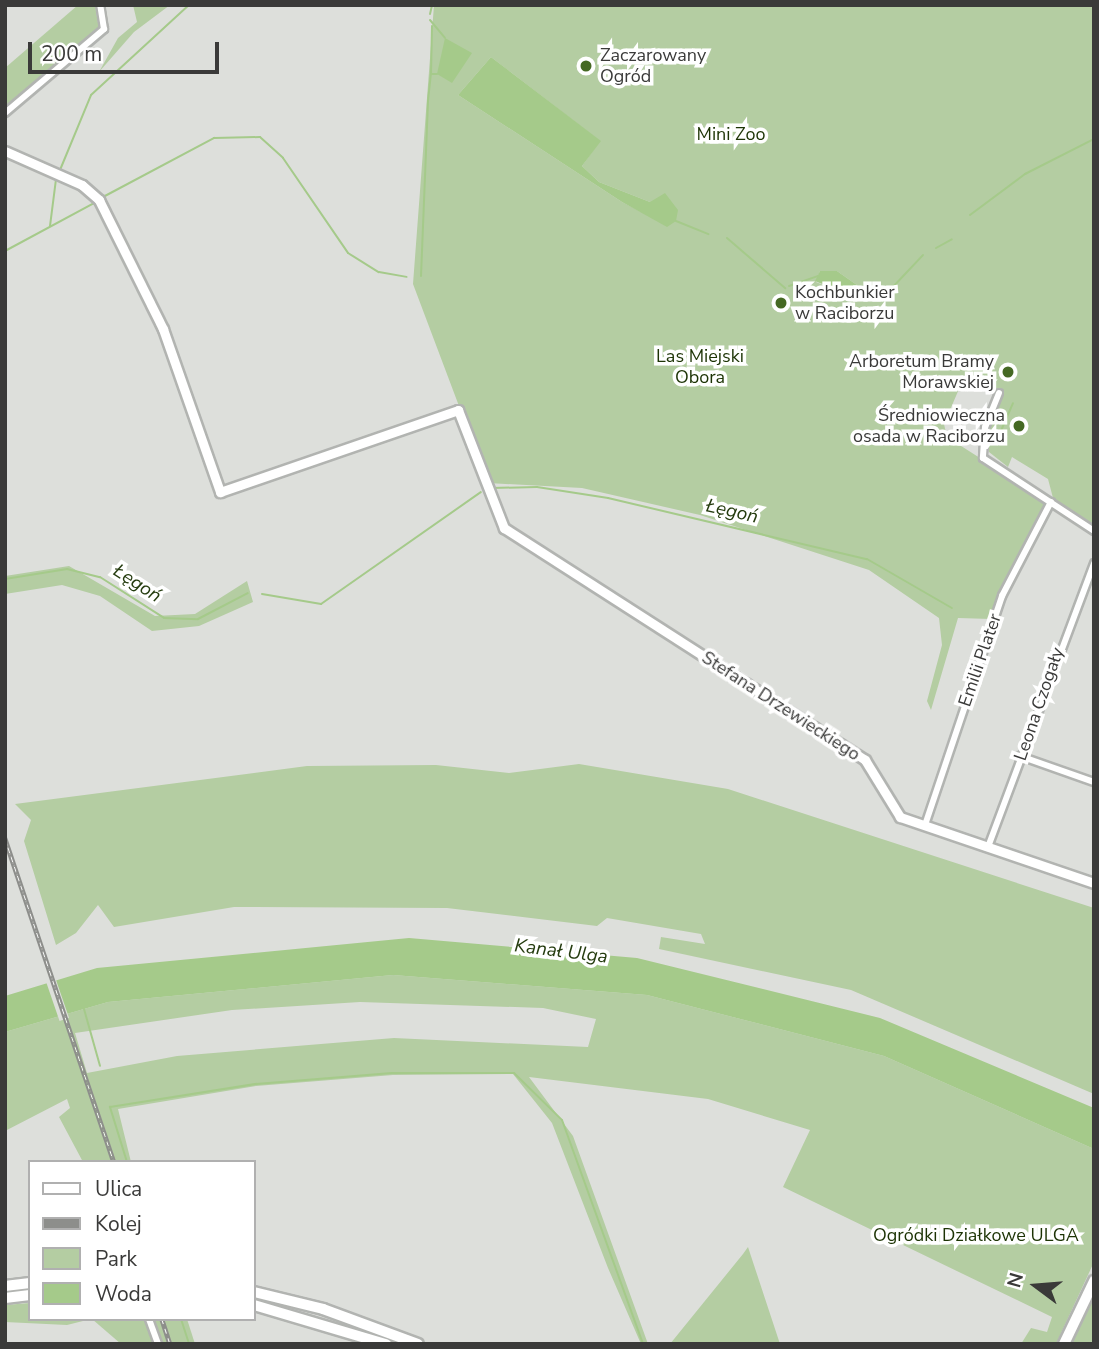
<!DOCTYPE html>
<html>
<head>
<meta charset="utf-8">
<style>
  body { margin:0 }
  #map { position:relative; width:1099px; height:1349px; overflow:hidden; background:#dddfdb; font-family:"Nunito Sans",sans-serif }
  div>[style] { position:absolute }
  .green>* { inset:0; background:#b4cda2 }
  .water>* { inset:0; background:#a5ca8a }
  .pier>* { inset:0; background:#dddfdb; transform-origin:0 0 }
  .stream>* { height:2px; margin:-1px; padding:0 1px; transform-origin:1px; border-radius:1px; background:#a5ca8a }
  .roads { filter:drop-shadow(2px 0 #b2b4b1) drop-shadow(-2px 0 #b2b4b1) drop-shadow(0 2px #b2b4b1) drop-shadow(0 -2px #b2b4b1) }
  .street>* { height:6px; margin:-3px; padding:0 3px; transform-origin:3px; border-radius:3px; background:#fff }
  .secondary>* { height:9px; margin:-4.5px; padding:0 4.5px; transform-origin:4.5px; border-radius:4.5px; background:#fff }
  .primary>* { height:10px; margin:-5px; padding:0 5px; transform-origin:5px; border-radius:5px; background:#fff }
  .rail>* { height:4.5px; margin-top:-2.25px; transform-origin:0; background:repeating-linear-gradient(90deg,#fff 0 5px,#8d8e8b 0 10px); box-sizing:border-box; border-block:2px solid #8d8e8b }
  .dots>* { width:19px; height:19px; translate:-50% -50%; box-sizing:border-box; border:4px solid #fff; border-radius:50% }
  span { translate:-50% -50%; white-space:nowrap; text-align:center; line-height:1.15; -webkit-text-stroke:7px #fff; paint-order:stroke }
  .poi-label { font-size:18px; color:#3a3a39 }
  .left { translate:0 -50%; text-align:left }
  .right { translate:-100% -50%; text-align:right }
  .park-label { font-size:18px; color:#1c3304 }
  .street-label { font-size:18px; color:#3a3a39 }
  .water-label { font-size:19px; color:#253c0f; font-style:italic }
  .frame { position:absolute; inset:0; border:7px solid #3a3a39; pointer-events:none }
  .legend { position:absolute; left:28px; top:1160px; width:228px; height:161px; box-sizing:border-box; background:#fff; border:2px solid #b0b0b0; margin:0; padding:9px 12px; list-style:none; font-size:21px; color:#3a3a39 }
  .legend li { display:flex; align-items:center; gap:14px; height:35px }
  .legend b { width:35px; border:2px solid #b0b0b0 }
  .north { position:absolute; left:1001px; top:1251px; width:70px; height:70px; -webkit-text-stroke:5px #fff; paint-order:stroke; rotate:286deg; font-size:19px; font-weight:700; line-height:28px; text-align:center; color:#3a3a39 }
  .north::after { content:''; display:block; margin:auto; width:24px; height:32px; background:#3a3a39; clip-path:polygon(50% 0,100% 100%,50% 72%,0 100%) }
  .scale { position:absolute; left:28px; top:42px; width:191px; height:32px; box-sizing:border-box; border:4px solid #3a3a39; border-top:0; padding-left:9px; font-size:21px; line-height:24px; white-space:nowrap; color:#3a3a39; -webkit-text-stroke:5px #fff; paint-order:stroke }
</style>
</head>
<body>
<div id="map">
  <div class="green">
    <div style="clip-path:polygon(78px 5px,95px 5px,99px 29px,5px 108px,5px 68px)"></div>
    <div style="clip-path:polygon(133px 5px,170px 5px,134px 32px,99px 72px,118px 38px,137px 22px)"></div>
    <div style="clip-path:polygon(evenodd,434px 5px,1094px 5px,1094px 526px,1053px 498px,1048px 479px,1012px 457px,1008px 467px,989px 452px,989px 430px,1004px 392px,962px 382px,944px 424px,947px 437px,1049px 502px,991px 619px,958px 618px,931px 710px,927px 701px,942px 645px,939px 618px,869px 570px,700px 515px,582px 488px,488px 483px,413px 284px,434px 5px,491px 57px,600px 141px,582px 166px,599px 182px,650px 202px,641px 212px,622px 202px,458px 95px,491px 57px,434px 5px,820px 271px,837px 271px,864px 290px,861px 300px,816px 282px,820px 271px)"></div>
    <div style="clip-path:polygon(69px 566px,155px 616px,195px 614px,247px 581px,253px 602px,199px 626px,152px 631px,100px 596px,62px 585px,5px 594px,5px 576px)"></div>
    <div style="clip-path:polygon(579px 764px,728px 789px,1094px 908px,1094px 1094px,851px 990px,659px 949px,661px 937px,705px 944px,701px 934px,607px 918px,597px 926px,447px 908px,234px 907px,114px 927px,98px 905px,76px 933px,56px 945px,24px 841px,31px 820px,15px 804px,307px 766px,436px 765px,509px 773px)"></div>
    <div style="clip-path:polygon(evenodd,393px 975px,647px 995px,884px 1056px,1094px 1149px,1094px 1262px,1056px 1344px,1021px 1344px,1031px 1328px,1047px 1332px,1052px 1317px,783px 1187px,810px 1130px,708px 1099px,529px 1077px,573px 1136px,648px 1344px,641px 1344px,608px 1268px,552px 1123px,513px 1074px,393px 1075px,256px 1086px,118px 1109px,131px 1162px,83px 1162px,59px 1117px,70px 1108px,67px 1099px,5px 1131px,5px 1032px,108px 1002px,393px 975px,360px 1002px,543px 1008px,596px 1019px,588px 1047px,394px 1038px,177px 1056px,87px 1073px,75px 1033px,232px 1010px,360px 1002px)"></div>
    <div style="clip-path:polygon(748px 1247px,780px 1344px,670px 1344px,743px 1254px)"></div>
    <div style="clip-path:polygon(1094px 1293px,1094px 1344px,1071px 1344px)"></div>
    <div style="clip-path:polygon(30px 1303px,30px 1319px,91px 1319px,67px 1325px,5px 1322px,5px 1305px)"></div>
    <div style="clip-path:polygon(92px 1319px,187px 1319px,195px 1344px,121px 1344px)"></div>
  </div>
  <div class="water">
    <div style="clip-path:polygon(445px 38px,472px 53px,452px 83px,437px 74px)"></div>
    <div style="clip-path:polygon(491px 57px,601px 141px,582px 166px,599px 182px,650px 202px,665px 193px,678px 210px,676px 221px,667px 227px,622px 202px,458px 95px)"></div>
    <div style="clip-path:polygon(820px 271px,837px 271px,864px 290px,861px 300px,815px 281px)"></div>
    <div style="clip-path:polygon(409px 938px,637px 958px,880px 1018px,1094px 1108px,1094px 1149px,884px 1056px,647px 995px,393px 975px,108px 1002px,5px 1032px,5px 996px,97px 968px)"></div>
  </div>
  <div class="pier">
    <div style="left:55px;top:977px;width:43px;height:10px;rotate:71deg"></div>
  </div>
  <div class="stream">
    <div style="left:430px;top:14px;width:9px;rotate:-77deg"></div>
    <div style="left:430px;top:20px;width:23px;rotate:50deg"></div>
    <div style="left:431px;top:74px;width:48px;rotate:-88.8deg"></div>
    <div style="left:60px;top:170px;width:81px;rotate:-67.5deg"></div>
    <div style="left:91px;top:95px;width:133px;rotate:-42.6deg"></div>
    <div style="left:103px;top:197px;width:126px;rotate:-28deg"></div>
    <div style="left:214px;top:138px;width:46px;rotate:-1.2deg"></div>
    <div style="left:260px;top:137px;width:31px;rotate:42deg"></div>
    <div style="left:283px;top:158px;width:115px;rotate:55.6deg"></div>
    <div style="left:348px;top:253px;width:36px;rotate:32deg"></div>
    <div style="left:379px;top:272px;width:28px;rotate:10deg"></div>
    <div style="left:970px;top:215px;width:69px;rotate:-36.7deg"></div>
    <div style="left:1025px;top:174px;width:77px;rotate:-26.9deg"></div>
    <div style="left:676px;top:221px;width:35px;rotate:22deg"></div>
    <div style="left:50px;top:226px;width:47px;rotate:-82.7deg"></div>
    <div style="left:727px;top:238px;width:77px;rotate:40.8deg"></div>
    <div style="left:936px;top:248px;width:18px;rotate:-29deg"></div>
    <div style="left:5px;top:251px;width:101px;rotate:-28.3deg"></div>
    <div style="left:421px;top:276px;width:175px;rotate:-87.7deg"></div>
    <div style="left:428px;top:101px;width:27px;rotate:-84deg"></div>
    <div style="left:431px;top:74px;width:6px"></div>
    <div style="left:789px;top:286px;width:31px;rotate:-19deg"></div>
    <div style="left:863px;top:295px;width:27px;rotate:-10deg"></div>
    <div style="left:890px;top:290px;width:48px;rotate:-46.7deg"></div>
    <div style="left:997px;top:440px;width:40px;rotate:-66.6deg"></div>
    <div style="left:492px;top:488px;width:45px;rotate:-1.3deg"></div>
    <div style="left:537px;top:487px;width:72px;rotate:8.8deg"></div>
    <div style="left:608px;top:498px;width:266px;rotate:13.3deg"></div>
    <div style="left:867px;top:559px;width:98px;rotate:30deg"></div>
    <div style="left:5px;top:579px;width:63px;rotate:-9.2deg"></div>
    <div style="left:67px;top:569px;width:34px;rotate:14deg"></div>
    <div style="left:100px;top:577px;width:76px;rotate:32.6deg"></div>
    <div style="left:164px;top:618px;width:34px;rotate:2deg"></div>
    <div style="left:198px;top:619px;width:56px;rotate:-27.5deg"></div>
    <div style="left:262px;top:594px;width:60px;rotate:9.6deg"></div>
    <div style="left:321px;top:604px;width:195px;rotate:-35deg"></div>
    <div style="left:84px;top:1009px;width:59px;rotate:74.3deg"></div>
    <div style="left:127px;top:1162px;width:58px;rotate:-107.2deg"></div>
    <div style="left:110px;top:1107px;width:148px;rotate:-9deg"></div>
    <div style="left:256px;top:1084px;width:136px;rotate:-4.6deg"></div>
    <div style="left:392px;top:1073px;width:122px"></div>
    <div style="left:514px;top:1073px;width:67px;rotate:44.4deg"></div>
    <div style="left:562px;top:1120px;width:238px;rotate:70.1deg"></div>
    <div style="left:181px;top:1319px;width:26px;rotate:72deg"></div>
  </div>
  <div class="roads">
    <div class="street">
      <div style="left:5px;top:113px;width:130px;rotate:-40.3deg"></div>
      <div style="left:104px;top:29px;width:24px;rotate:-99deg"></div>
      <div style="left:999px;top:393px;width:37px;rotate:112deg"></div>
      <div style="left:985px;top:427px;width:31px;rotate:94deg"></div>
      <div style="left:983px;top:458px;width:133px;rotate:33.3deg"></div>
      <div style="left:1020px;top:756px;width:78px;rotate:19.4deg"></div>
      <div style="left:925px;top:825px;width:242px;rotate:-71.4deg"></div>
      <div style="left:1002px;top:596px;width:106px;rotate:-62.5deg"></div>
      <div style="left:988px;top:847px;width:303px;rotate:-69.5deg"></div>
      <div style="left:149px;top:1319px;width:27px;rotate:70deg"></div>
    </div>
    <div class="secondary">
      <div style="left:5px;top:151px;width:84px;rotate:23.8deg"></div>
      <div style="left:82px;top:185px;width:23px;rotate:41deg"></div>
      <div style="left:99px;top:200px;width:144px;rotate:63.6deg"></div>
      <div style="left:163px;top:329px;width:173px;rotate:70.7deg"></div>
      <div style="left:220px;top:492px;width:252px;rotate:-19deg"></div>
      <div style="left:458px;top:410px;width:127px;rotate:68.7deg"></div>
      <div style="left:504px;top:528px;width:429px;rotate:32.7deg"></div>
      <div style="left:865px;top:760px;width:67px;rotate:58.4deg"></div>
      <div style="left:900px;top:817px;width:205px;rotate:18.8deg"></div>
    </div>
    <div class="primary">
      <div style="left:5px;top:1286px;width:25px;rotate:-7deg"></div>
      <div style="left:254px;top:1292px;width:71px;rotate:13.8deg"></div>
      <div style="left:323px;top:1309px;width:101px;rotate:20.2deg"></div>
      <div style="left:5px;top:1298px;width:25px;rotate:-7deg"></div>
      <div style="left:254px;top:1305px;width:138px;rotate:16.5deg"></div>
      <div style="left:1064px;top:1344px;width:70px;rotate:-64.5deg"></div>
    </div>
  </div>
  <div class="rail">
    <div style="left:5px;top:838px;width:342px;rotate:71.4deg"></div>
    <div style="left:162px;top:1319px;width:26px;rotate:72deg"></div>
  </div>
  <div class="dots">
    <div style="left:586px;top:66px;background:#456923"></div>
    <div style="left:781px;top:303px;background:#456923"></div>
    <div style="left:1008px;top:372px;background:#456923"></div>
    <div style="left:1019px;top:426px;background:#456923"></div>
  </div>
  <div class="poi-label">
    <span class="left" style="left:600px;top:66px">Zaczarowany<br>Ogród</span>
    <span class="left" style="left:795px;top:303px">Kochbunkier<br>w Raciborzu</span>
    <span class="right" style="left:994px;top:372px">Arboretum Bramy<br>Morawskiej</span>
    <span class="right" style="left:1005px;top:426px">Średniowieczna<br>osada w Raciborzu</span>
  </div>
  <div class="park-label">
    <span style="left:731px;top:134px">Mini Zoo</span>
    <span style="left:700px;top:367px">Las Miejski<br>Obora</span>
    <span style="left:976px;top:1235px">Ogródki Działkowe ULGA</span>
  </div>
  <div class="street-label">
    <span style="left:980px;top:660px;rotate:-71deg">Emilii Plater</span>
    <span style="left:1039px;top:704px;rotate:-71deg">Leona Czogały</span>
    <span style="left:781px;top:706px;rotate:33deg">Stefana Drzewieckiego</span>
  </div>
  <div class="water-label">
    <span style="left:732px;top:512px;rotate:13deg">Łęgoń</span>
    <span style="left:137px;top:584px;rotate:33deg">Łęgoń</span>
    <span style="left:561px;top:952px;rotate:7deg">Kanał Ulga</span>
  </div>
  <div class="frame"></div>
  <ul class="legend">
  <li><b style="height:9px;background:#fff"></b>Ulica</li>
  <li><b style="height:9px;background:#8d8e8b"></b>Kolej</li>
  <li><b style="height:19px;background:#b4cda2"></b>Park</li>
  <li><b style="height:19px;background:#a5ca8a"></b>Woda</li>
  </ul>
  <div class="north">N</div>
  <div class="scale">200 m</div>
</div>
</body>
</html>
